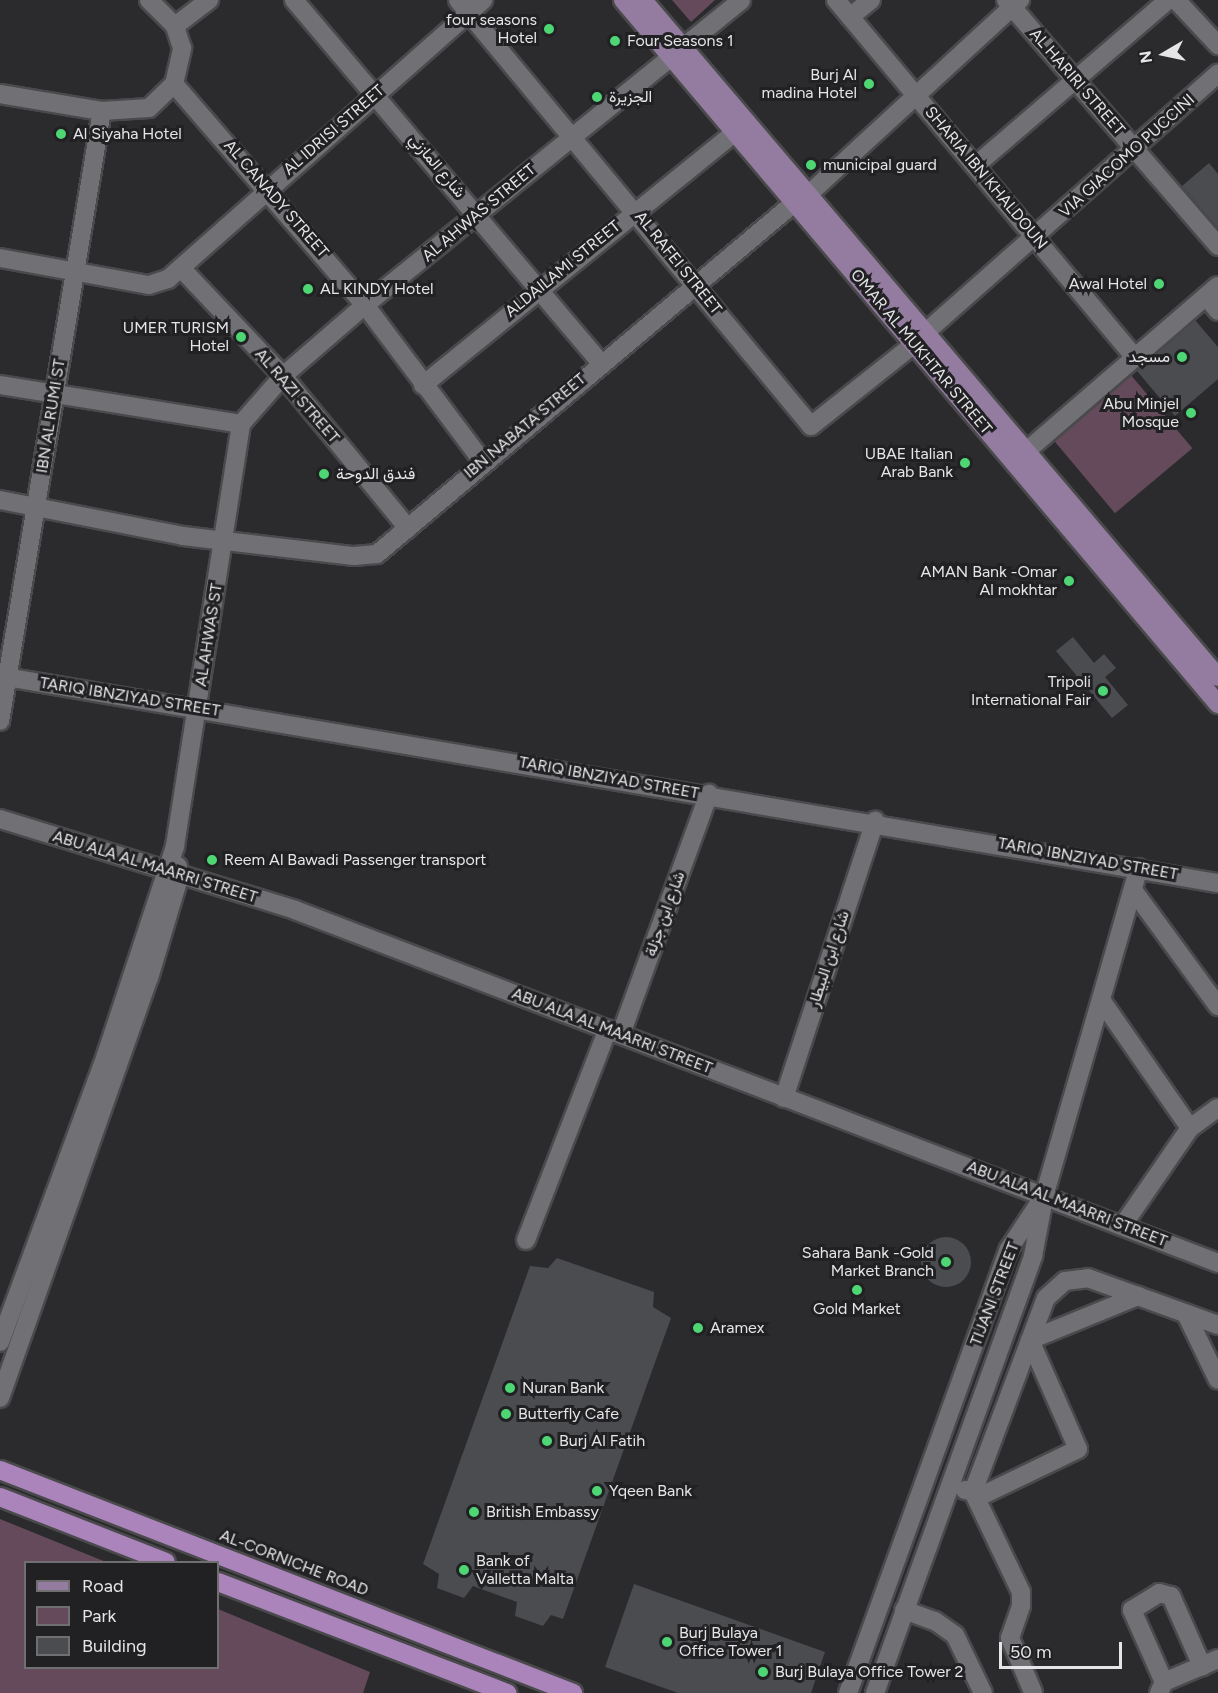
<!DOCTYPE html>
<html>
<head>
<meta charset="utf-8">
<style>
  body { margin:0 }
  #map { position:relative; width:1218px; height:1693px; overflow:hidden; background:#2b2b2e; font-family:Figtree,Vazirmatn,sans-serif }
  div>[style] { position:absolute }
  .green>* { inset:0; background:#644a5a; transform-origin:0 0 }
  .building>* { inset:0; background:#4a4c4f }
  .round { border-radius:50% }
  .roads { filter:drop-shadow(2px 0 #4a4a4c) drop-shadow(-2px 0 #4a4a4c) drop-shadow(0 2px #4a4a4c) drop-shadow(0 -2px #4a4a4c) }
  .minor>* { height:18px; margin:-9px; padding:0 9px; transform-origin:9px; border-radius:9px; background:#717175 }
  .major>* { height:18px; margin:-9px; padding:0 9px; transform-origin:9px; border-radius:9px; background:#937c9f }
  .highway>* { height:18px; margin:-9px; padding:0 9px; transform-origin:9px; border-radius:9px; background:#aa84bb }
  .dots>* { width:16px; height:16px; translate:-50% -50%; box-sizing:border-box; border:3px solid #212124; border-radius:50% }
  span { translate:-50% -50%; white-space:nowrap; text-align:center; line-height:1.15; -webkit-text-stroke:6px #212124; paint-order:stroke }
  .poi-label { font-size:16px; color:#e5e5e7 }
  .right { translate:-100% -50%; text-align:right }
  .left { translate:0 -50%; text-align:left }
  .street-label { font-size:16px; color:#e5e5e7 }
  .legend { position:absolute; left:24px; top:1561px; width:195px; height:108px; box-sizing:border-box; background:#212124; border:2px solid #6f6f72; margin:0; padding:8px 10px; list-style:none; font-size:18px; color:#e5e5e7 }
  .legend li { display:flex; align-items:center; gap:12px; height:30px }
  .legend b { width:30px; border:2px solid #6f6f72 }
  .north { position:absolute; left:1134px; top:24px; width:60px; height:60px; -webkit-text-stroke:4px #212124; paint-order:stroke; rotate:261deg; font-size:16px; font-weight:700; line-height:24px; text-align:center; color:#e5e5e7 }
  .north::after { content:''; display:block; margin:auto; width:21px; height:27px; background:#e5e5e7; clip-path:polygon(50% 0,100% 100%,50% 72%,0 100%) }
  .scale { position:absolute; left:999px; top:1642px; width:123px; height:27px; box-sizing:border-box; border:3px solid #e5e5e7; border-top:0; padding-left:8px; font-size:18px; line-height:21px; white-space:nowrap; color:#e5e5e7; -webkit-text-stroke:4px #212124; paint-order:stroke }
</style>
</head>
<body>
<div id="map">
  <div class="green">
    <div style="clip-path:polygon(672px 0,715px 0,691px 22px)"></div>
    <div style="left:1130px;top:374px;width:97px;height:101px;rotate:50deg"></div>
    <div style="clip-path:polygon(0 1519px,106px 1562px,26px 1562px,26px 1668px,218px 1668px,218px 1609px,370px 1672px,363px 1693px,0 1693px)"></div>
  </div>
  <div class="building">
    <div style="clip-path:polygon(1209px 163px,1218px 174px,1218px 228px,1182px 186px)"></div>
    <div style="clip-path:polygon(1195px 320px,1218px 347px,1218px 379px,1175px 416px,1137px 371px)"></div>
    <div style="clip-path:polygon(1073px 637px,1094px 663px,1104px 654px,1116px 668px,1105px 677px,1128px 705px,1112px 718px,1056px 651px)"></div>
    <div class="round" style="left:921px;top:1237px;width:50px;height:50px"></div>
    <div style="clip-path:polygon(557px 1258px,654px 1292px,653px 1307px,671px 1318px,563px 1619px,551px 1615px,543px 1626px,515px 1616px,517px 1602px,473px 1586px,464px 1598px,437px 1588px,439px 1574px,423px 1564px,530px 1266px,548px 1268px)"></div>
    <div style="clip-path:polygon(634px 1584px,825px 1652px,811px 1693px,678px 1693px,605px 1667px)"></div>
  </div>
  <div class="roads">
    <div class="minor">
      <div style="left:294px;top:0;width:475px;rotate:49.8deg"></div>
      <div style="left:458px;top:0;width:553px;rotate:50.35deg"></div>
      <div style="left:811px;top:426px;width:132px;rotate:-38.5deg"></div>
      <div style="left:836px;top:0;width:466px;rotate:50.1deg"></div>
      <div style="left:1006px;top:0;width:325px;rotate:49.2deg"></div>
      <div style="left:1176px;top:0;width:62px;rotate:47deg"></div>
      <div style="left:850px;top:17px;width:27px;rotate:-39deg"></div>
      <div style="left:175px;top:26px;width:43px;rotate:-37.4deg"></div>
      <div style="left:174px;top:84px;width:292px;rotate:49.2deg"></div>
      <div style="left:365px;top:305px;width:195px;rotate:53.1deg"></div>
      <div style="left:0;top:94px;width:103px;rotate:9.5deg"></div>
      <div style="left:102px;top:111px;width:47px;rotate:-3.7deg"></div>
      <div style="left:149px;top:108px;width:35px;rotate:-44deg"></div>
      <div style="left:174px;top:84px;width:37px;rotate:-77deg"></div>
      <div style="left:182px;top:48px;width:23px;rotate:-108deg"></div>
      <div style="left:175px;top:26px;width:37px;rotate:-135deg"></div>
      <div style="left:975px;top:166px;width:255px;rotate:-40.7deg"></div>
      <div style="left:809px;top:194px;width:287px;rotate:-42.6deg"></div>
      <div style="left:0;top:258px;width:151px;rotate:10.3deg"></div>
      <div style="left:149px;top:285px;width:20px;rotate:-18deg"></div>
      <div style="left:168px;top:279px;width:421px;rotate:-41.5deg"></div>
      <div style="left:181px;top:268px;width:149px;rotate:46.6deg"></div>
      <div style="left:283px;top:376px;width:197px;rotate:50.6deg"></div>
      <div style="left:1206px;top:296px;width:19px;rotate:51deg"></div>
      <div style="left:926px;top:332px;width:390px;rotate:-41.5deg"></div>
      <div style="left:0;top:385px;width:244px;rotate:9.2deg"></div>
      <div style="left:423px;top:385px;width:400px;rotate:-39deg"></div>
      <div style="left:1015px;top:461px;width:268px;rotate:-40.8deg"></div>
      <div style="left:0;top:500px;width:187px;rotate:11.1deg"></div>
      <div style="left:183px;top:536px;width:172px;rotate:6.7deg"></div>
      <div style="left:354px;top:556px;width:23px;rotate:-5deg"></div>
      <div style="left:377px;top:554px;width:545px;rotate:-40.09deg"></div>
      <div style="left:0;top:676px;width:1235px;rotate:9.65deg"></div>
      <div style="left:0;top:721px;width:618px;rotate:-80.51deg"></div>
      <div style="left:0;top:819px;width:309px;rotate:17.1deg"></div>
      <div style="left:295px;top:910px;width:988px;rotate:20.93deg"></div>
      <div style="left:1133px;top:890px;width:144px;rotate:53.8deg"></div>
      <div style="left:1101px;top:1000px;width:156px;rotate:55.2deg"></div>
      <div style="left:621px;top:1034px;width:256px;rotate:-69.9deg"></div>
      <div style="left:784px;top:1098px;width:292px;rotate:-71.8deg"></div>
      <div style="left:1123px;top:1225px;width:118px;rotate:-55.4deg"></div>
      <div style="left:1190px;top:1128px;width:34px;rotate:-36deg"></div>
      <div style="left:526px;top:1240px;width:226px;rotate:-68.8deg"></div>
      <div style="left:1186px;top:1314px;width:73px;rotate:64.1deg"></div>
      <div style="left:0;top:1342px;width:306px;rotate:-69.7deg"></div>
      <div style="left:106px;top:1055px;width:220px;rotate:-71.7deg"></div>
      <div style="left:175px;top:846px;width:427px;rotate:-81.1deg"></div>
      <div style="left:241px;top:424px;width:64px;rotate:-48.8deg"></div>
      <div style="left:283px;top:376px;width:108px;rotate:-40.9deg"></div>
      <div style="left:365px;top:305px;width:484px;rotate:-39deg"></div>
      <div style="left:0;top:1398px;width:446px;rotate:-70.5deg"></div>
      <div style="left:149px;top:978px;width:104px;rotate:-73.3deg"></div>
      <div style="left:179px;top:878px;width:12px;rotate:-95deg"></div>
      <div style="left:965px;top:1490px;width:22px;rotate:8deg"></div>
      <div style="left:987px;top:1493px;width:101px;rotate:-25.8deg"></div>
      <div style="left:1078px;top:1449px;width:119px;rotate:-113.8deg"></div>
      <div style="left:1030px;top:1340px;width:117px;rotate:-22.2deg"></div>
      <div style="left:904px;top:1610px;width:33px;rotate:20deg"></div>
      <div style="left:935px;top:1621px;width:24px;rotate:35deg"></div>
      <div style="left:955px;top:1635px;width:64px;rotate:64.2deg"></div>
      <div style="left:1164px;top:1682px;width:79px;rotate:-114deg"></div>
      <div style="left:1132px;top:1610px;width:32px;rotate:-32deg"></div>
      <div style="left:1159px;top:1593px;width:12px;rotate:14deg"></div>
      <div style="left:1171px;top:1596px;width:77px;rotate:66.1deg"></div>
      <div style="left:1033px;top:1692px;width:59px;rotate:-113.1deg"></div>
      <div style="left:1010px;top:1638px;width:34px;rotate:-71deg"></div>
      <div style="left:1021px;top:1606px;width:14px;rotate:-90deg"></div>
      <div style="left:1021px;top:1592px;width:111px;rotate:-115.6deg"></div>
      <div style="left:973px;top:1492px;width:207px;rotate:-69.4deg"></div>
      <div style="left:1046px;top:1298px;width:25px;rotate:-42deg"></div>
      <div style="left:1065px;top:1281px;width:23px;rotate:-7deg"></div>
      <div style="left:1088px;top:1278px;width:138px;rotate:19.9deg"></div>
      <div style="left:848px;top:1693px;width:472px;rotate:-70.1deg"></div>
      <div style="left:1009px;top:1249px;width:56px;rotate:-56.6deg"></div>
      <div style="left:875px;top:1693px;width:465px;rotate:-70.1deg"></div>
      <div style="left:1033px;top:1256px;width:64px;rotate:-79.2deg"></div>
      <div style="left:1045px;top:1193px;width:338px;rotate:-73.9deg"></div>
      <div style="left:1159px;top:1693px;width:12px;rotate:-66deg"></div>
      <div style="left:1164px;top:1682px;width:59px;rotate:-23.1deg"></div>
    </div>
    <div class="major">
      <div style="left:623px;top:0;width:922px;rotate:49.8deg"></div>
      <div style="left:643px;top:0;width:888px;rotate:49.66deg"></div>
    </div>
    <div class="highway">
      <div style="left:0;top:1470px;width:615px;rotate:21.26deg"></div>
      <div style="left:0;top:1497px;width:178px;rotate:21.4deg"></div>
      <div style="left:218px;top:1582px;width:310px;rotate:21deg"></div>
    </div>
  </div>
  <div class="dots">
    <div style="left:549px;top:29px;background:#4ed675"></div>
    <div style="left:615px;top:41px;background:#4ed675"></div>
    <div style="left:869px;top:84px;background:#4ed675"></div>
    <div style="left:597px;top:97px;background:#4ed675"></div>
    <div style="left:61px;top:134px;background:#4ed675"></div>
    <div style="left:811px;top:165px;background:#4ed675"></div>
    <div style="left:1159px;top:284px;background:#4ed675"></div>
    <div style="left:308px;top:289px;background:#4ed675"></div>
    <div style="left:241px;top:337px;background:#4ed675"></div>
    <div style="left:1182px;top:357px;background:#4ed675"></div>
    <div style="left:1191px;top:413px;background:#4ed675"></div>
    <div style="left:965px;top:463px;background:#4ed675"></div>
    <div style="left:324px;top:474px;background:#4ed675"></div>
    <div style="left:1069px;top:581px;background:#4ed675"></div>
    <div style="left:1103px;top:691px;background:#4ed675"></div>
    <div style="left:212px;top:860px;background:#4ed675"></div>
    <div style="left:946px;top:1262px;background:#4ed675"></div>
    <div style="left:857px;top:1290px;background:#4ed675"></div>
    <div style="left:698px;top:1328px;background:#4ed675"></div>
    <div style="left:510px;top:1388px;background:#4ed675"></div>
    <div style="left:506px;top:1414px;background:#4ed675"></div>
    <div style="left:547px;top:1441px;background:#4ed675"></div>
    <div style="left:597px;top:1491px;background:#4ed675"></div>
    <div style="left:474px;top:1512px;background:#4ed675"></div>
    <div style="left:464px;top:1570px;background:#4ed675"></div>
    <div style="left:667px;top:1642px;background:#4ed675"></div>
    <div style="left:763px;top:1672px;background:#4ed675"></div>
  </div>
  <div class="poi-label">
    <span class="right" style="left:537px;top:29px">four seasons<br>Hotel</span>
    <span class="left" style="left:627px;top:41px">Four Seasons 1</span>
    <span class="right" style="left:857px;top:84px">Burj Al<br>madina Hotel</span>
    <span class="left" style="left:609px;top:97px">الجزيرة</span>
    <span class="left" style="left:73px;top:134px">Al Siyaha Hotel</span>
    <span class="left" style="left:823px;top:165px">municipal guard</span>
    <span class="right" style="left:1147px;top:284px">Awal Hotel</span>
    <span class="left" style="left:320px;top:289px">AL KINDY Hotel</span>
    <span class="right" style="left:229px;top:337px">UMER TURISM<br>Hotel</span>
    <span class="right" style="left:1170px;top:357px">مسجد</span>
    <span class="right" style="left:1179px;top:413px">Abu Minjel<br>Mosque</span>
    <span class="right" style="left:953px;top:463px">UBAE Italian<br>Arab Bank</span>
    <span class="left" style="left:336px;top:474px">فندق الدوحة</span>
    <span class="right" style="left:1057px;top:581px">AMAN Bank -Omar<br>Al mokhtar</span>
    <span class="right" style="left:1091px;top:691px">Tripoli<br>International Fair</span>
    <span class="left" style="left:224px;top:860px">Reem Al Bawadi Passenger transport</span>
    <span class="right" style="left:934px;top:1262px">Sahara Bank -Gold<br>Market Branch</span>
    <span style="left:857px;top:1309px">Gold Market</span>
    <span class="left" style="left:710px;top:1328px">Aramex</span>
    <span class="left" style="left:522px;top:1388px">Nuran Bank</span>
    <span class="left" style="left:518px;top:1414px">Butterfly Cafe</span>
    <span class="left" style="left:559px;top:1441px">Burj Al Fatih</span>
    <span class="left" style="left:609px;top:1491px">Yqeen Bank</span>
    <span class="left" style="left:486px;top:1512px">British Embassy</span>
    <span class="left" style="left:476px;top:1570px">Bank of<br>Valletta Malta</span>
    <span class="left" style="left:679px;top:1642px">Burj Bulaya<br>Office Tower 1</span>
    <span class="left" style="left:775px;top:1672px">Burj Bulaya Office Tower 2</span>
  </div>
  <div class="street-label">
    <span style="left:1077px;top:82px;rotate:49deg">AL HARIRI STREET</span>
    <span style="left:334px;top:130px;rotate:-41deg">AL IDRISI STREET</span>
    <span style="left:1127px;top:156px;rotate:-42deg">VIA GIACOMO PUCCINI</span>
    <span style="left:437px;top:166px;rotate:50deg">شارع المازني</span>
    <span style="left:986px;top:178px;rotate:50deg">SHARIA IBN KHALDOUN</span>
    <span style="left:276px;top:199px;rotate:49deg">AL CANADY STREET</span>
    <span style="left:479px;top:213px;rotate:-40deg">AL AHWAS STREET</span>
    <span style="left:678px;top:263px;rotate:51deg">AL RAFEI STREET</span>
    <span style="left:563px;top:269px;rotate:-39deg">ALDAILAMI STREET</span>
    <span style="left:921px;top:352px;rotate:50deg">OMAR AL MUKHTAR STREET</span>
    <span style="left:297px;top:396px;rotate:49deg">AL RAZI STREET</span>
    <span style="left:51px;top:416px;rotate:-81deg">IBN AL RUMI ST</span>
    <span style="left:525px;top:426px;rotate:-40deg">IBN NABATA STREET</span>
    <span style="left:209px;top:635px;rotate:-81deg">AL AHWAS ST</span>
    <span style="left:130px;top:697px;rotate:9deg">TARIQ IBNZIYAD STREET</span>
    <span style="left:609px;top:778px;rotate:10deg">TARIQ IBNZIYAD STREET</span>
    <span style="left:1088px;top:859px;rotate:10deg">TARIQ IBNZIYAD STREET</span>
    <span style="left:155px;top:867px;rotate:17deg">ABU ALA AL MAARRI STREET</span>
    <span style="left:665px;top:914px;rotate:-70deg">شارع ابن جزلة</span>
    <span style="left:829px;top:959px;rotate:-72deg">شارع ابن البيطار</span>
    <span style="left:612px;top:1031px;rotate:21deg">ABU ALA AL MAARRI STREET</span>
    <span style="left:1067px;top:1204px;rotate:21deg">ABU ALA AL MAARRI STREET</span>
    <span style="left:995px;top:1294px;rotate:-69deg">TIJANI STREET</span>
    <span style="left:294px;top:1563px;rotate:21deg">AL-CORNICHE ROAD</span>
  </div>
  <ul class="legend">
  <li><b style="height:8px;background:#937c9f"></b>Road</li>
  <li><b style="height:16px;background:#644a5a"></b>Park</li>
  <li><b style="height:16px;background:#4a4c4f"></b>Building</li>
  </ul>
  <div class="north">N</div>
  <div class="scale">50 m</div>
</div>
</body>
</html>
